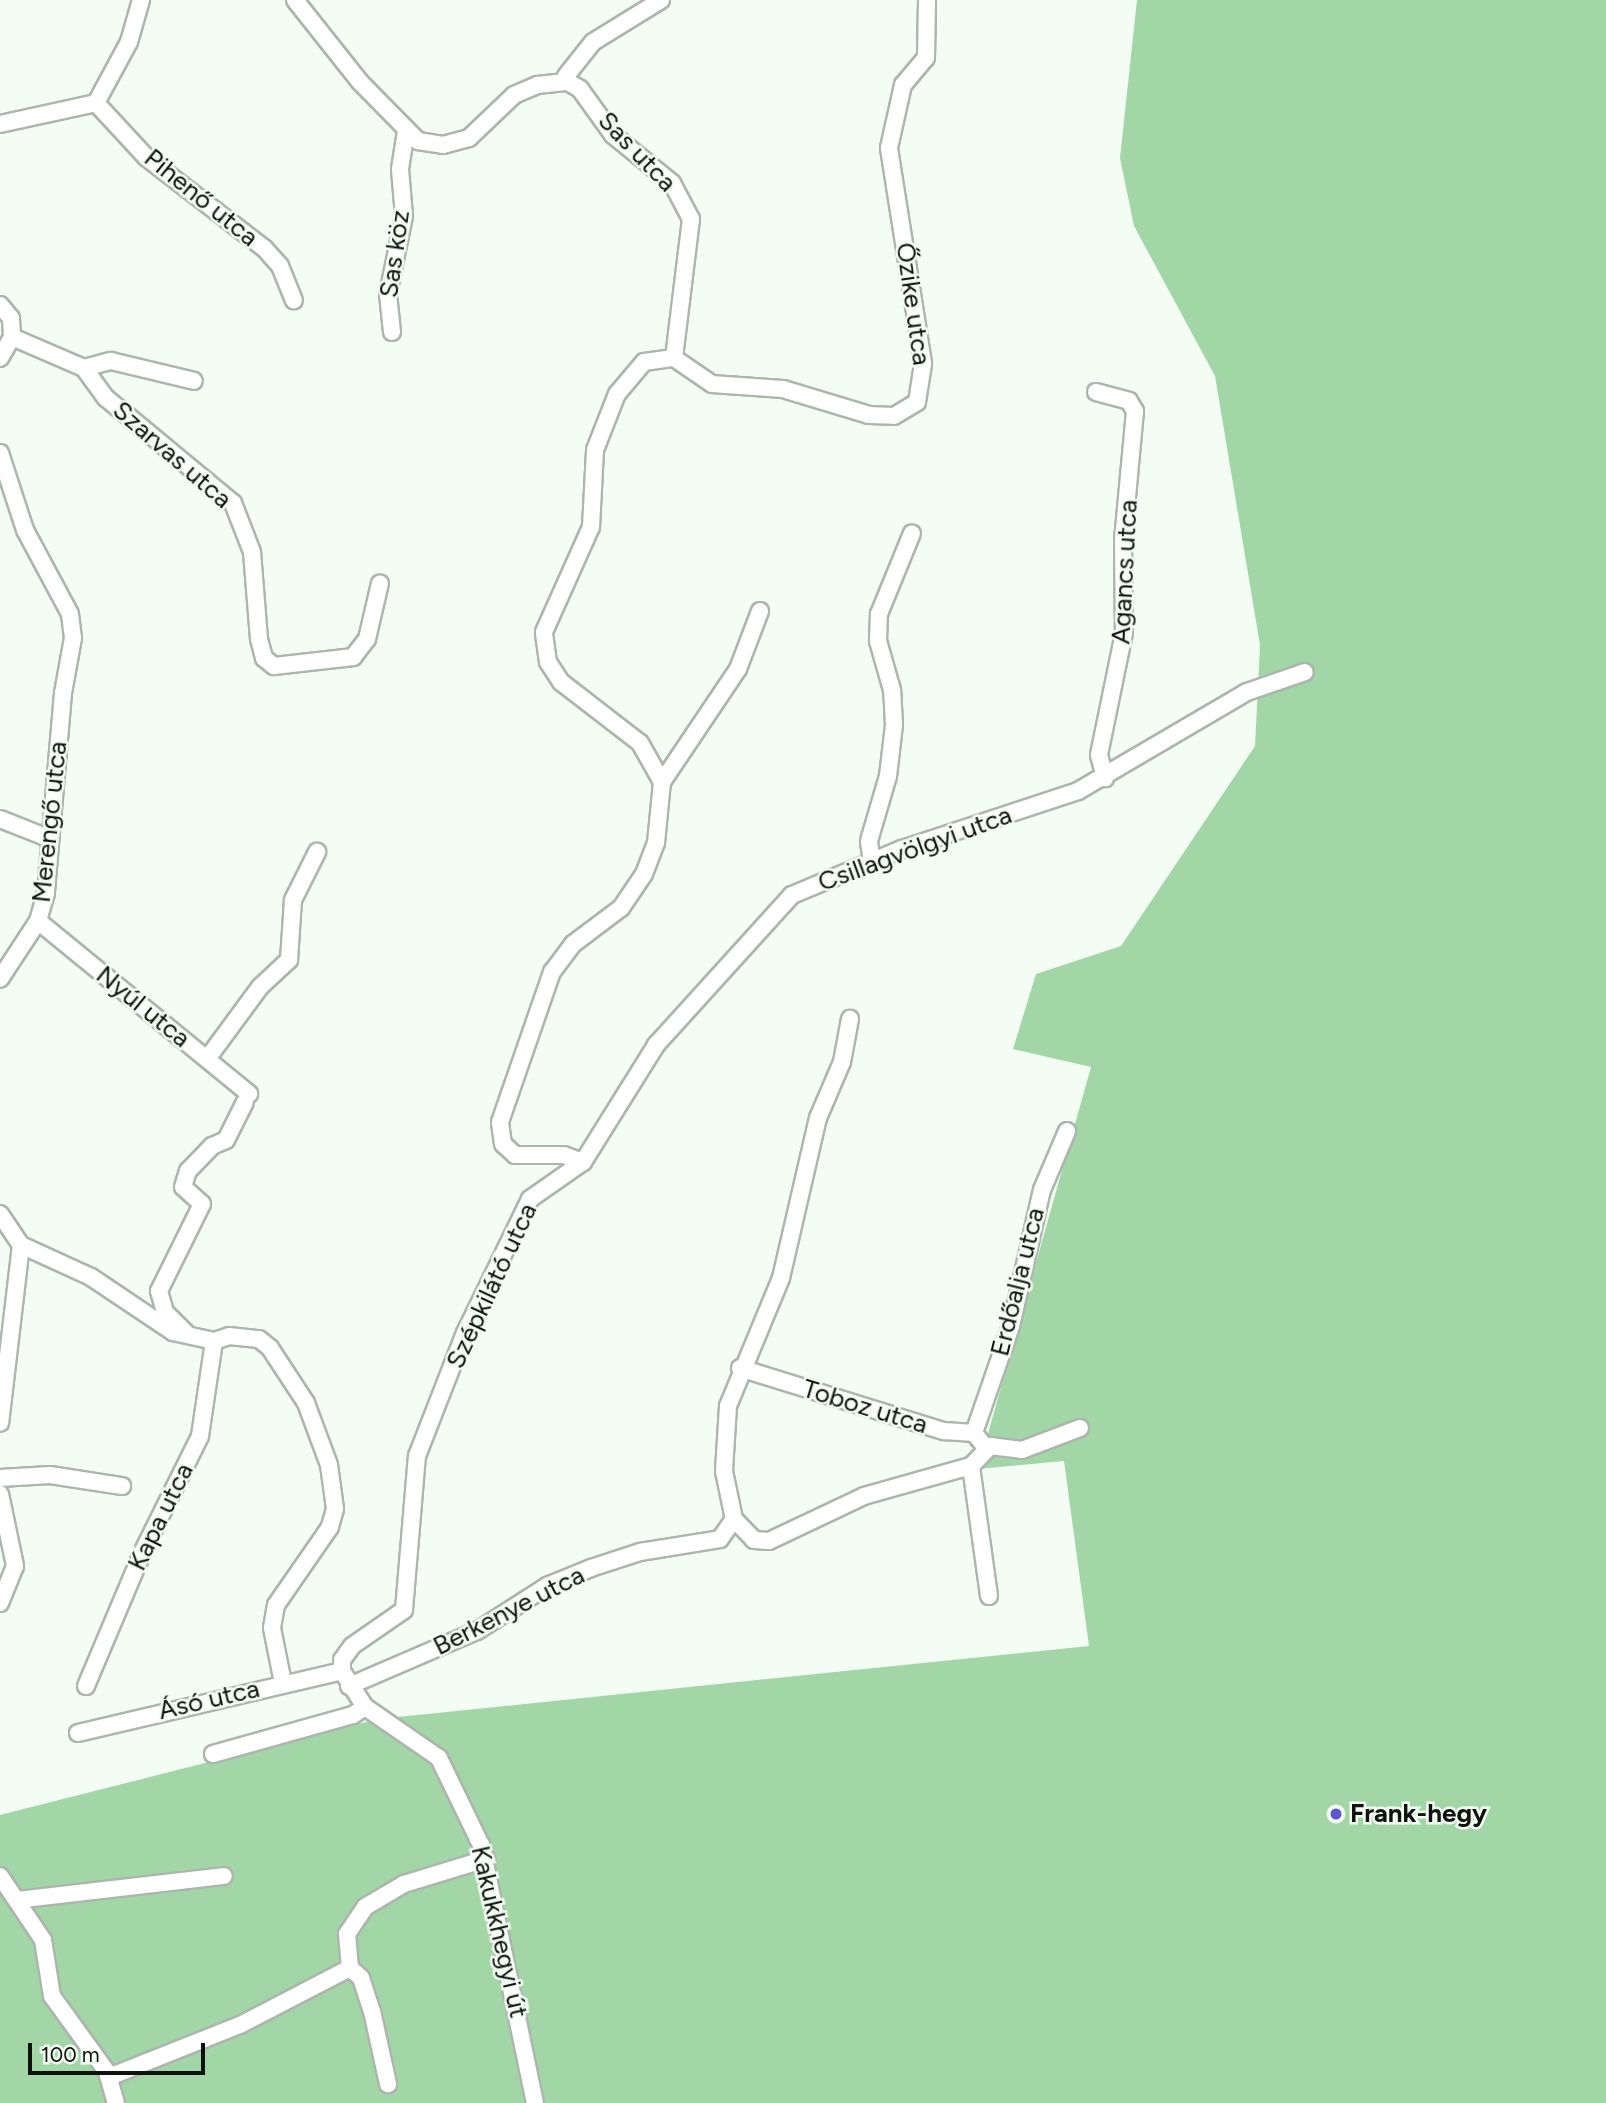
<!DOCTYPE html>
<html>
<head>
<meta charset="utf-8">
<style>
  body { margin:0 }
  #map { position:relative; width:1606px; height:2103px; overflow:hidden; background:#f3fdf3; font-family:Figtree,sans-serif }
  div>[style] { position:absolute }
  .green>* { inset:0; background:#a3d6a7 }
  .roads { filter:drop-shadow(2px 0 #acb6ad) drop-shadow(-2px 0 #acb6ad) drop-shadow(0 2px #acb6ad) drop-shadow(0 -2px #acb6ad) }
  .minor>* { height:16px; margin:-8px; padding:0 8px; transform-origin:8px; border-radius:8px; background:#fff }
  .dots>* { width:19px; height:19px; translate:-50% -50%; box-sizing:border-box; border:4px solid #f3fdf3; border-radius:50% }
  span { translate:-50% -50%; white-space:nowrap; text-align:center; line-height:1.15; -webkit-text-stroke:5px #f3fdf3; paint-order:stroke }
  .street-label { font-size:26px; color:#0f120f }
  .poi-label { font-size:26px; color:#0f120f; font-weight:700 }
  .left { translate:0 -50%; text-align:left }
  .scale { position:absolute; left:28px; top:2043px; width:177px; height:32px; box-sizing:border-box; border:4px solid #0f120f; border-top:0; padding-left:9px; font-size:21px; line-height:24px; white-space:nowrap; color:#0f120f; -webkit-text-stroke:5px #f3fdf3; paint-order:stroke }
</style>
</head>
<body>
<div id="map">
  <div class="green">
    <div style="clip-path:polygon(1137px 0,1606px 0,1606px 2103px,0 2103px,0 1815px,378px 1719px,1089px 1646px,1064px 1461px,978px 1469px,1091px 1067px,1013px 1049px,1036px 974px,1121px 946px,1255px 746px,1260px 645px,1215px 376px,1134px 226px,1120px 158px)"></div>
  </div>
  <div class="roads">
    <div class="minor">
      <div style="left:295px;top:0;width:105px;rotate:51.6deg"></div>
      <div style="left:360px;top:82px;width:83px;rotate:45.5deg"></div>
      <div style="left:418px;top:141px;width:25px;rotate:9deg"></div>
      <div style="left:443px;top:145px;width:27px;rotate:-15deg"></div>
      <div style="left:469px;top:138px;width:62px;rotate:-43.7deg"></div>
      <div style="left:514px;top:95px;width:25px;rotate:-23deg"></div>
      <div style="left:537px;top:85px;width:31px;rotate:-6deg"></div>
      <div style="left:568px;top:82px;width:14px;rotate:30deg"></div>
      <div style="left:580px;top:89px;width:57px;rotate:54.3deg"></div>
      <div style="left:613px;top:135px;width:76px;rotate:39.1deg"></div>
      <div style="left:672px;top:183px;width:41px;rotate:62.2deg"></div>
      <div style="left:691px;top:219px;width:140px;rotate:97deg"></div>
      <div style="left:568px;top:82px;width:6px;rotate:-108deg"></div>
      <div style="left:566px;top:76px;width:43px;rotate:-51.5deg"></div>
      <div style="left:593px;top:42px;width:80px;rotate:-31.7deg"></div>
      <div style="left:96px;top:103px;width:75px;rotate:47.2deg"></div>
      <div style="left:147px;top:158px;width:148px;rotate:37.6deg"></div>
      <div style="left:264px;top:248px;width:24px;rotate:48deg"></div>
      <div style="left:280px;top:266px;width:37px;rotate:68deg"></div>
      <div style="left:0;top:124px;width:98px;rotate:-12.3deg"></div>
      <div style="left:96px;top:103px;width:69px;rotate:-61.6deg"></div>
      <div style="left:129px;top:42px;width:44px;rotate:-74.1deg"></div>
      <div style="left:0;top:305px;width:17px;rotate:50deg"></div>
      <div style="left:11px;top:318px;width:19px;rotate:87deg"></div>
      <div style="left:392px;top:332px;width:38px;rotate:-96deg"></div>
      <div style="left:388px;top:294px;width:80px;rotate:-78.4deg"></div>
      <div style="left:404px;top:216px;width:47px;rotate:-94.9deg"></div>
      <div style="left:400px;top:169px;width:36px;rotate:-81deg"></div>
      <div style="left:12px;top:337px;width:78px;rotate:23.3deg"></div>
      <div style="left:84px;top:368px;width:37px;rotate:54deg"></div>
      <div style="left:106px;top:398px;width:165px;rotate:39.6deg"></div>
      <div style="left:233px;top:503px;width:53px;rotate:68.8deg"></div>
      <div style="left:252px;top:552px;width:87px;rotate:85.4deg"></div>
      <div style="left:259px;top:639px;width:20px;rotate:75deg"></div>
      <div style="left:264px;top:658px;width:13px;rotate:39deg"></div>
      <div style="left:274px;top:666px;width:80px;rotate:-6.5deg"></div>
      <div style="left:353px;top:657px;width:23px;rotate:-52deg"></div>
      <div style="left:367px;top:639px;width:57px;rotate:-76.9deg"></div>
      <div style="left:0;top:358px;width:24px;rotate:-60deg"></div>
      <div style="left:674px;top:358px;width:46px;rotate:34.4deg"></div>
      <div style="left:712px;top:384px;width:71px;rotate:4deg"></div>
      <div style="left:783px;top:389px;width:90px;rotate:16.8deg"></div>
      <div style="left:869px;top:415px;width:25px;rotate:2deg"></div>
      <div style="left:894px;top:416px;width:27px;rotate:-31deg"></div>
      <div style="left:917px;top:402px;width:39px;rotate:-81deg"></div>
      <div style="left:923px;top:363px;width:218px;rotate:-99deg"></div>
      <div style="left:889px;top:148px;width:65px;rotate:-77.5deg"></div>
      <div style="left:903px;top:85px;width:35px;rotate:-50deg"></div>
      <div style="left:926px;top:58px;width:58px;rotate:-89deg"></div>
      <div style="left:84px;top:368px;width:28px;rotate:-15deg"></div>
      <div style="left:111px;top:361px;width:85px;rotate:13.5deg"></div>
      <div style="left:1096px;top:392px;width:34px;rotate:15deg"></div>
      <div style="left:1129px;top:401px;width:12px;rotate:59deg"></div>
      <div style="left:1135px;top:411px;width:131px;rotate:95.3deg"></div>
      <div style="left:1123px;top:541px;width:92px;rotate:89.4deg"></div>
      <div style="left:1124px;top:633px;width:125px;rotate:101.6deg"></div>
      <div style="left:1099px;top:755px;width:24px;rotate:75deg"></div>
      <div style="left:0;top:453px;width:81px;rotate:72deg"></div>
      <div style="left:25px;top:530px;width:95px;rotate:61.8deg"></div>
      <div style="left:70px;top:614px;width:24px;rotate:83deg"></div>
      <div style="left:73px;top:638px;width:56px;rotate:100.3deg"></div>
      <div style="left:63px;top:693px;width:201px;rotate:94.9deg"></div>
      <div style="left:46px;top:893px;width:29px;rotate:106deg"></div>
      <div style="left:38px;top:921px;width:69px;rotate:123.2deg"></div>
      <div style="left:662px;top:782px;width:136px;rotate:-56.1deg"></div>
      <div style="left:738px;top:669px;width:62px;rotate:-69.2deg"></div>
      <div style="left:0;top:819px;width:52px;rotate:21.6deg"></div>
      <div style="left:872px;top:861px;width:20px;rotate:-99deg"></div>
      <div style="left:869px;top:841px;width:68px;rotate:-73.7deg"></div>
      <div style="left:888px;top:776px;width:51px;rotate:-83.3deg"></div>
      <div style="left:894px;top:725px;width:35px;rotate:-93deg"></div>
      <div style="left:892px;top:690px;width:51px;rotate:-105.9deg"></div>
      <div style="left:878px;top:641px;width:27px;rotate:-88deg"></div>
      <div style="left:879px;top:614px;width:87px;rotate:-67.8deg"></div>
      <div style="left:38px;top:921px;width:273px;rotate:39.3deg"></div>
      <div style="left:207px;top:1059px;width:89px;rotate:-53.6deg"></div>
      <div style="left:260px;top:987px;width:40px;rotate:-43deg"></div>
      <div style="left:289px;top:960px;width:60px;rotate:-86.2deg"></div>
      <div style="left:293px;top:900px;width:54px;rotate:-63.4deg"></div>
      <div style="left:583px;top:1162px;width:138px;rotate:-58deg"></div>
      <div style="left:656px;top:1045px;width:202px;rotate:-47.8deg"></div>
      <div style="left:792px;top:895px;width:119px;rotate:-22.7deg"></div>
      <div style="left:902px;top:849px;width:185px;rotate:-18.2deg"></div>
      <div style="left:1078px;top:791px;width:196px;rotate:-30.4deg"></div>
      <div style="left:1247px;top:692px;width:61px;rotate:-19deg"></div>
      <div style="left:0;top:1214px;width:37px;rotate:56deg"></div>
      <div style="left:21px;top:1245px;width:179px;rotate:96.7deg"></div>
      <div style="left:21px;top:1245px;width:77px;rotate:24.6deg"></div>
      <div style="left:91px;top:1277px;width:99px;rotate:33.9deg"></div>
      <div style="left:173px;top:1332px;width:42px;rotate:12.4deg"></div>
      <div style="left:214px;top:1341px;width:16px;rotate:-18deg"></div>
      <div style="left:229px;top:1336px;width:30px;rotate:6deg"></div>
      <div style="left:259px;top:1339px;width:14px;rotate:39deg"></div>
      <div style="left:270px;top:1348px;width:66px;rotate:56.8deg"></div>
      <div style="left:306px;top:1403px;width:66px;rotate:69.6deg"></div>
      <div style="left:329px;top:1465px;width:44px;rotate:82.2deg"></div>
      <div style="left:335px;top:1509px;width:19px;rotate:106deg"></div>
      <div style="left:330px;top:1527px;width:95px;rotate:124.7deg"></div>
      <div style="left:276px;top:1605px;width:23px;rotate:100deg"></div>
      <div style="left:272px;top:1628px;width:56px;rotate:78.7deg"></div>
      <div style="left:186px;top:1333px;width:30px;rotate:-135deg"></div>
      <div style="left:165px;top:1312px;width:22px;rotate:-106deg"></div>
      <div style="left:159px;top:1291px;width:97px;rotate:-63.7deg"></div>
      <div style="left:202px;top:1204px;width:25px;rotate:-138deg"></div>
      <div style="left:183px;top:1187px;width:17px;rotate:-73deg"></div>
      <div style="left:188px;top:1171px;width:35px;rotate:-46deg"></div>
      <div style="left:212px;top:1146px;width:15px;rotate:-23deg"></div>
      <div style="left:226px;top:1140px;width:42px;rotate:-63.4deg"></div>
      <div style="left:740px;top:1368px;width:214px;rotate:17.2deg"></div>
      <div style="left:944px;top:1431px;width:30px;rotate:4deg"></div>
      <div style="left:974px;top:1433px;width:19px;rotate:51deg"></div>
      <div style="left:974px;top:1433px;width:113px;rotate:-70.9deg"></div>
      <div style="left:1011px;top:1326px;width:139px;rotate:-77.2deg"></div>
      <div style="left:1042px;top:1190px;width:64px;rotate:-67deg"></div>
      <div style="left:0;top:1478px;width:50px;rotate:-3.4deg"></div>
      <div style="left:50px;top:1475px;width:73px;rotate:8.7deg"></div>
      <div style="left:0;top:1494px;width:74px;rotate:78.2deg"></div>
      <div style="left:15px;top:1566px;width:40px;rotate:112deg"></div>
      <div style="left:734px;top:1519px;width:49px;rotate:-101.8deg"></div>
      <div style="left:724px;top:1471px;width:65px;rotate:-86.5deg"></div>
      <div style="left:728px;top:1406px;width:139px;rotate:-67.5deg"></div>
      <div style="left:781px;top:1278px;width:164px;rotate:-77deg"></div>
      <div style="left:818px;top:1118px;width:61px;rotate:-66.8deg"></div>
      <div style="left:842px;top:1062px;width:44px;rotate:-79.5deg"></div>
      <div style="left:989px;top:1596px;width:131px;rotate:-97.9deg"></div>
      <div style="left:971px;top:1466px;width:28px;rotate:-46deg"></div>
      <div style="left:990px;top:1446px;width:32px;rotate:7deg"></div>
      <div style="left:1022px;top:1450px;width:62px;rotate:-20.8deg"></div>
      <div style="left:86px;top:1686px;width:147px;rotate:-67.1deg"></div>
      <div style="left:143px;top:1551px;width:128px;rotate:-63.6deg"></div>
      <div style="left:200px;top:1436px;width:96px;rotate:-81.6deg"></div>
      <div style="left:349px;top:1686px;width:139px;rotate:-23.3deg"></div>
      <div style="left:477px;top:1631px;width:83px;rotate:-32.7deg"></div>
      <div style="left:547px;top:1586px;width:48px;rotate:-22.2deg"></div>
      <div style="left:591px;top:1568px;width:52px;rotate:-18.1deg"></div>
      <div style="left:640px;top:1552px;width:81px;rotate:-9.2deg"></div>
      <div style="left:720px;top:1539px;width:24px;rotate:-55deg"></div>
      <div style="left:734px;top:1519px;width:29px;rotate:46deg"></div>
      <div style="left:754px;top:1540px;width:15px;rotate:4deg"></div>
      <div style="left:769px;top:1541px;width:105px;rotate:-25.3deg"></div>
      <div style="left:864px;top:1496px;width:111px;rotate:-15.7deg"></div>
      <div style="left:78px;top:1733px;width:271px;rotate:-13.2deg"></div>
      <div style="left:213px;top:1754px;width:145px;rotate:-15.6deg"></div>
      <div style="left:353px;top:1715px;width:14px;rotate:-34deg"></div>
      <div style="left:0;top:1876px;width:77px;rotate:56.1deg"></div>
      <div style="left:43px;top:1940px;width:57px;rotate:80.9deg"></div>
      <div style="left:52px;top:1996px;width:94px;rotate:54.1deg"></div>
      <div style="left:107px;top:2072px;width:32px;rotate:74deg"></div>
      <div style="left:17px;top:1900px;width:208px;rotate:-6.6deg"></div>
      <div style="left:350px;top:1968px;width:15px;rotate:42deg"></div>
      <div style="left:361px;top:1978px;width:35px;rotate:72deg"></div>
      <div style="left:372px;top:2011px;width:75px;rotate:77.6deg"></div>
      <div style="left:109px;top:2077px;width:141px;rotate:-21.7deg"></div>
      <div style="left:240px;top:2025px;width:124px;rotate:-27.4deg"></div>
      <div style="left:350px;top:1968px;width:34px;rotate:-95deg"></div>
      <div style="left:347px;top:1934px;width:32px;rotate:-56deg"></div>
      <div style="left:365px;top:1907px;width:45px;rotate:-30.5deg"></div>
      <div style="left:404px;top:1884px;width:86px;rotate:-17deg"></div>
      <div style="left:535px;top:2103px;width:264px;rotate:-101.8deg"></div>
      <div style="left:481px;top:1845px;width:97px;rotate:-115.8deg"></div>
      <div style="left:439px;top:1758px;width:90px;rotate:-145.4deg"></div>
      <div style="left:365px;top:1707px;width:43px;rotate:-122.6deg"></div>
      <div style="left:342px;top:1671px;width:11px;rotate:-90deg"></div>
      <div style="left:342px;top:1660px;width:17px;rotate:-54deg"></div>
      <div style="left:352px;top:1646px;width:63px;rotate:-34.7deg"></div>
      <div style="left:404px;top:1610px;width:155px;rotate:-85.2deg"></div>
      <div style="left:417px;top:1456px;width:132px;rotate:-68.7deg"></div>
      <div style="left:465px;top:1333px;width:149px;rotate:-64.1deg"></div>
      <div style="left:530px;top:1199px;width:65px;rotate:-34.9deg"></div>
      <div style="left:583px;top:1162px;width:20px;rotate:-160deg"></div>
      <div style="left:564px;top:1155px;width:49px;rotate:180deg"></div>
      <div style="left:515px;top:1155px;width:16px;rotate:-137deg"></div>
      <div style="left:503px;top:1144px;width:22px;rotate:-98deg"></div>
      <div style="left:500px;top:1122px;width:159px;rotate:-70.9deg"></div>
      <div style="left:552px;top:972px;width:35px;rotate:-53deg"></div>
      <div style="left:573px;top:944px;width:60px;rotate:-36.9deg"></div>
      <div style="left:621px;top:908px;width:41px;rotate:-55.9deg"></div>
      <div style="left:644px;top:874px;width:33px;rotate:-69deg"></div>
      <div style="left:656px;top:843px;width:61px;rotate:-84.4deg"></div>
      <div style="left:662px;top:782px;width:45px;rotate:-119.4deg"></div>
      <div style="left:640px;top:743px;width:100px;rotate:-142.3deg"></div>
      <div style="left:561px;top:682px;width:24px;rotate:-123deg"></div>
      <div style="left:548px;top:662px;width:30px;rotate:-98deg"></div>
      <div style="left:544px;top:632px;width:115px;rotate:-65.9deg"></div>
      <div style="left:591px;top:527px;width:77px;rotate:-87deg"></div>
      <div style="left:595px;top:450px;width:60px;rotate:-68.6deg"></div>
      <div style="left:617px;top:394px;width:42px;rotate:-49.8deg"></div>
      <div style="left:644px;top:362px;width:30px;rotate:-8deg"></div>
    </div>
  </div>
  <div class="dots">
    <div style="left:1336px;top:1814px;background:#5f54cc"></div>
  </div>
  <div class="street-label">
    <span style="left:637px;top:152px;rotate:46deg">Sas utca</span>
    <span style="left:201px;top:198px;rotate:39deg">Pihenő utca</span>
    <span style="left:395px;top:254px;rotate:-82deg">Sas köz</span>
    <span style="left:913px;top:304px;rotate:82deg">Őzike utca</span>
    <span style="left:172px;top:455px;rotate:41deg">Szarvas utca</span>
    <span style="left:1125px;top:572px;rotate:-87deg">Agancs utca</span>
    <span style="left:50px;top:822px;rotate:-84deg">Merengő utca</span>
    <span style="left:915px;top:849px;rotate:-20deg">Csillagvölgyi utca</span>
    <span style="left:143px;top:1007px;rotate:39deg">Nyúl utca</span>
    <span style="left:1018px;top:1282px;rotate:-76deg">Erdőalja utca</span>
    <span style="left:492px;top:1286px;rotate:-65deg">Szépkilátó utca</span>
    <span style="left:865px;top:1407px;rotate:17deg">Toboz utca</span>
    <span style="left:161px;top:1517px;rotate:-64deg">Kapa utca</span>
    <span style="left:509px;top:1611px;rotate:-27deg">Berkenye utca</span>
    <span style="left:209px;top:1700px;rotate:-13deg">Ásó utca</span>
    <span style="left:499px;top:1932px;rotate:77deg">Kakukkhegyi út</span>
  </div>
  <div class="poi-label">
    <span class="left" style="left:1350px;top:1814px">Frank-hegy</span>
  </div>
  <div class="scale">100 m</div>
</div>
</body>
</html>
